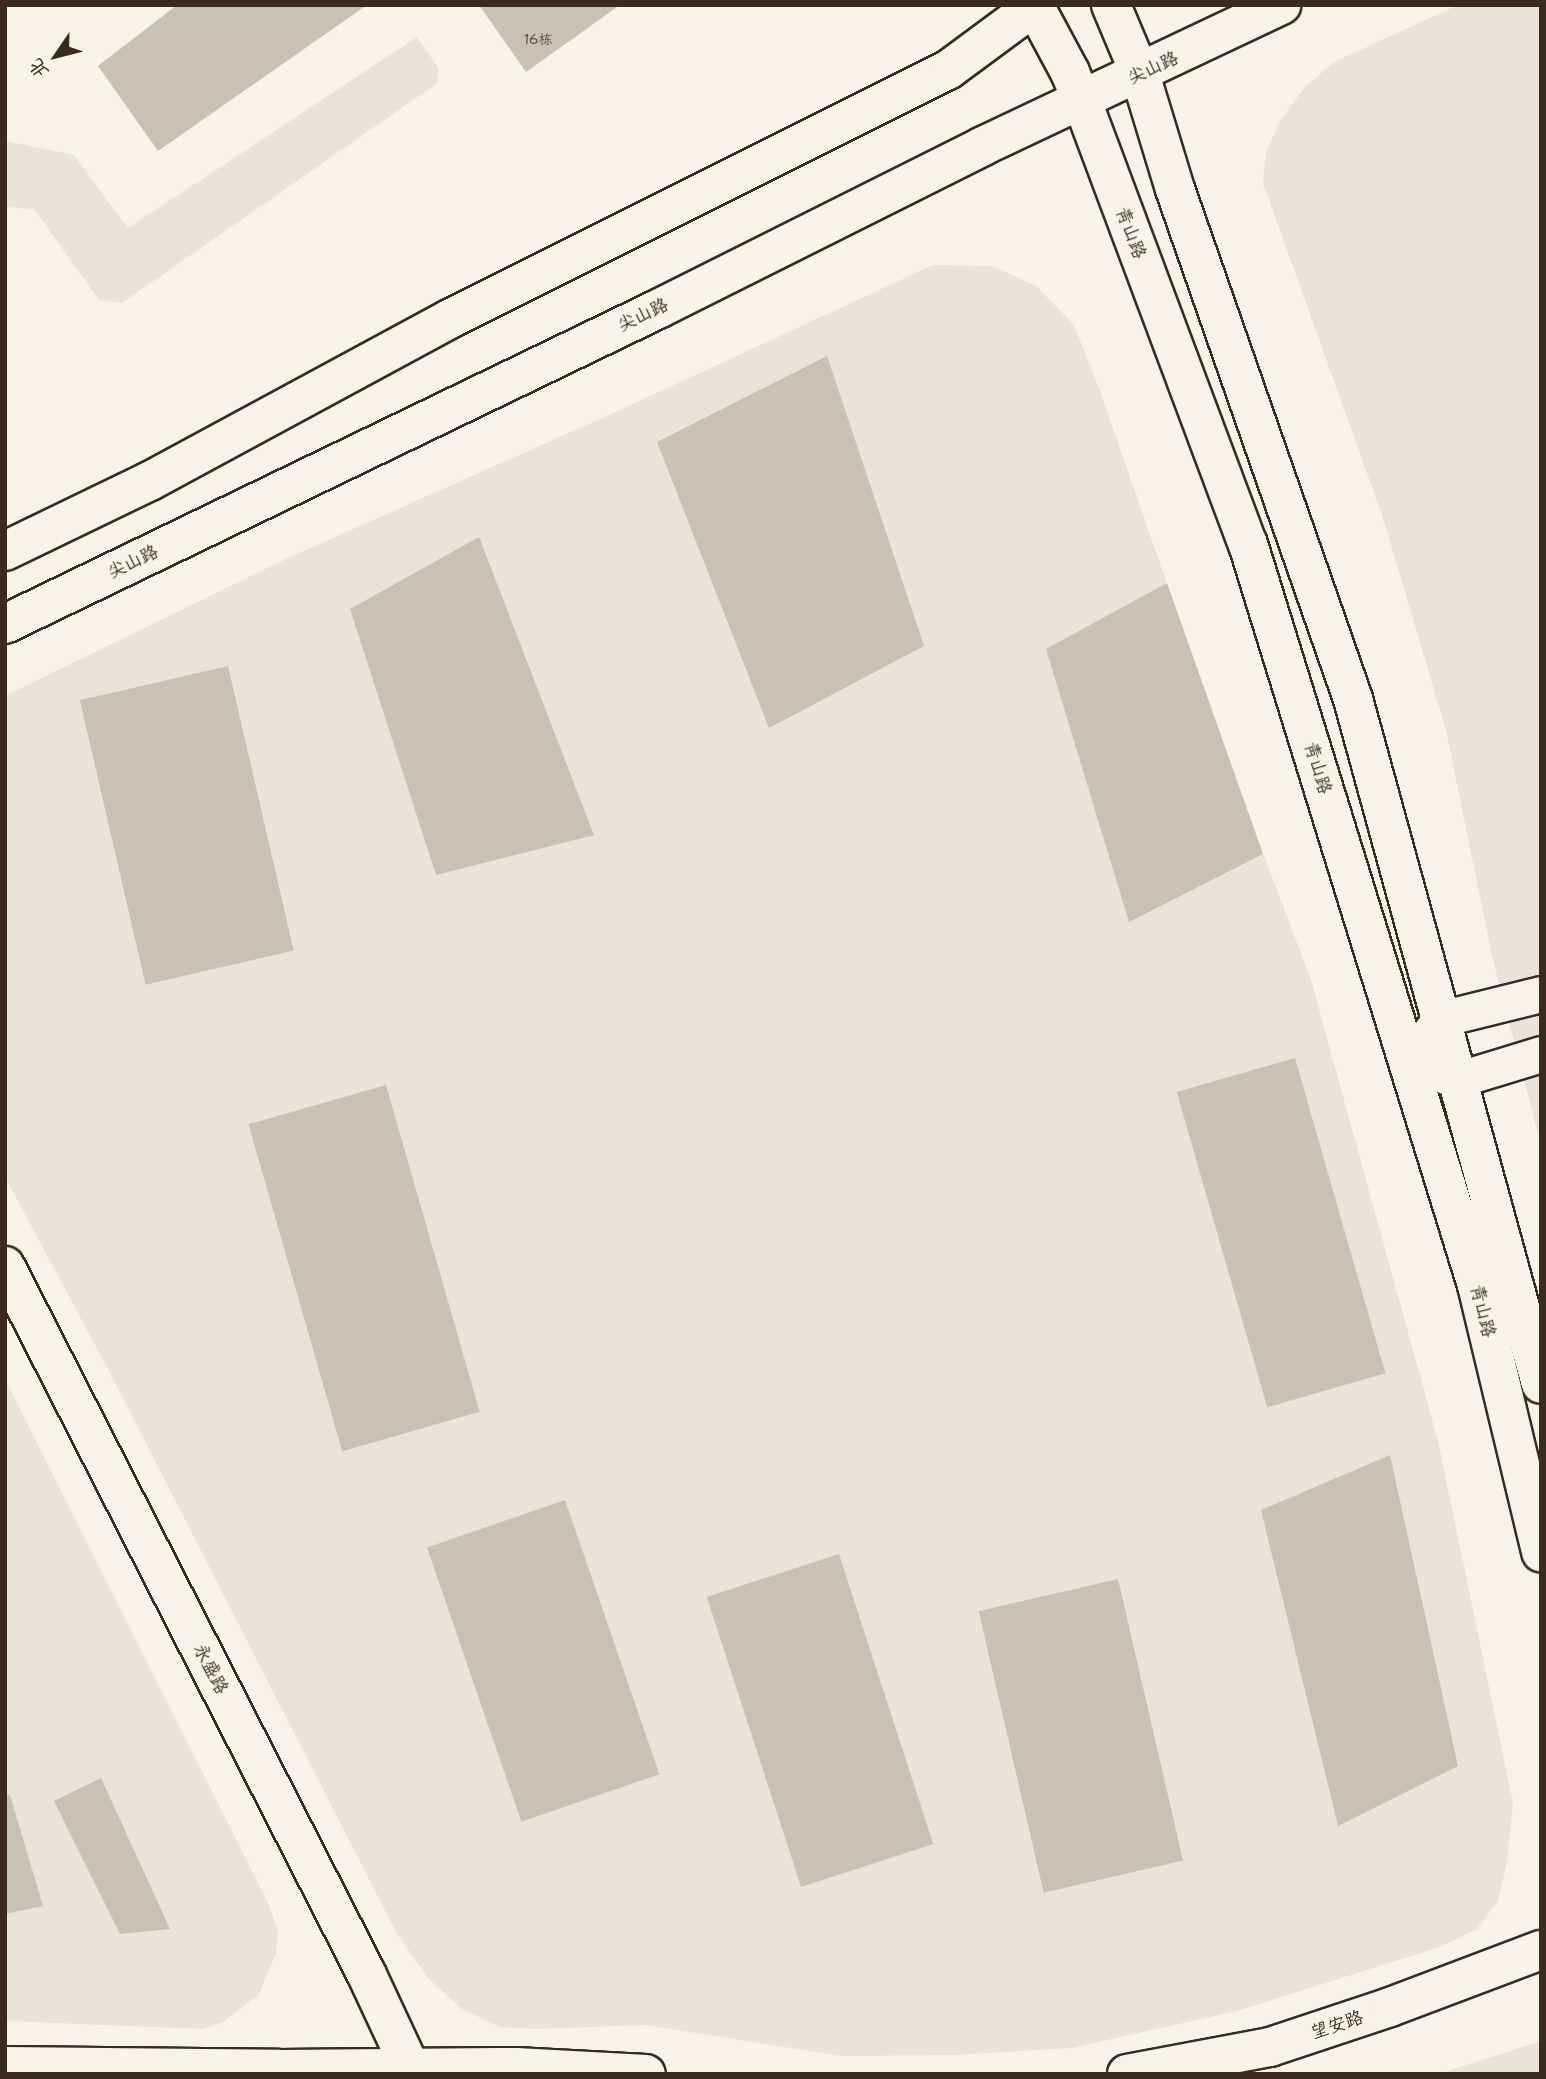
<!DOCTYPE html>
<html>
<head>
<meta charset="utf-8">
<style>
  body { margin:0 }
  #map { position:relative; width:1546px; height:2079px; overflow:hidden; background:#f7f3e8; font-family:"Shantell Sans","LXGW WenKai TC",sans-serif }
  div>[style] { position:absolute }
  .built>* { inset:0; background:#e9e4d9 }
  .building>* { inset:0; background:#c8c1b6; transform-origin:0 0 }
  .roads { filter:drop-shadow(2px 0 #3b2a1e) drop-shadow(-2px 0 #3b2a1e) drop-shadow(0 2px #3b2a1e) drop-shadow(0 -2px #3b2a1e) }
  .minor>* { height:35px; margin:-17.5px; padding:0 17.5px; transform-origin:17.5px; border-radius:17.5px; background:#f7f3e8 }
  .tertiary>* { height:38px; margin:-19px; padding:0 19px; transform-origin:19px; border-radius:19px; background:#f7f3e8 }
  .secondary>* { height:38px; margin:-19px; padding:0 19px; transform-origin:19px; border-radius:19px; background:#f7f3e8 }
  .primary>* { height:38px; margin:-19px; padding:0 19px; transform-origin:19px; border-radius:19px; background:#f7f3e8 }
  span { translate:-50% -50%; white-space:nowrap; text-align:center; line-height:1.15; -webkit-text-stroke:7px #f7f3e8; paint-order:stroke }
  .number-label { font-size:14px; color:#5e5044 }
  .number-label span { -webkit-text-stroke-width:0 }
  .street-label { font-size:18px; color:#3b2a1e }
  .frame { position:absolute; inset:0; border:7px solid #3b2a1e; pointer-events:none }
  .north { position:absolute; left:21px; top:21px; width:70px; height:70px; -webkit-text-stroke:5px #f7f3e8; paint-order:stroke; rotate:235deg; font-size:19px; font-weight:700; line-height:28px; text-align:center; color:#3b2a1e }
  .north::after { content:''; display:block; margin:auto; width:24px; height:32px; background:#3b2a1e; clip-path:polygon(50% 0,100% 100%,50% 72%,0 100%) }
</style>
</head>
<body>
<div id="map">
  <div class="built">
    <div style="clip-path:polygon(1458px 5px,1541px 5px,1541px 1146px,1492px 956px,1446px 730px,1382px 515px,1263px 183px,1266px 153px,1280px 121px,1304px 88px,1334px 62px)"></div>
    <div style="clip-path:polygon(417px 37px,439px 69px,436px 84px,122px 303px,99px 300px,34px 209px,5px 207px,5px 141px,74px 155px,128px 228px)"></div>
    <div style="clip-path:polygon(933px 265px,992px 266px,1036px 286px,1074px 325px,1100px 391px,1235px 779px,1311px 980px,1438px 1441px,1513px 1803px,1507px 1862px,1498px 1901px,1477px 1929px,1440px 1947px,1237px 2011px,1071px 2048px,956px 2055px,841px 2056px,645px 2025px,537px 2029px,500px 2027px,462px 2009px,427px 1977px,396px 1932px,109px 1371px,5px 1177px,5px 696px,288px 558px,609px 415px)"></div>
    <div style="clip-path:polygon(5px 1379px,270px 1907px,278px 1932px,276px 1953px,259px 1994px,223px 2022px,203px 2029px,5px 2021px)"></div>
    <div style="clip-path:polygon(1541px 2041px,1541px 2074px,1438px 2074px)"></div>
  </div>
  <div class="building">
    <div style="clip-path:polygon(177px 5px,367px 5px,158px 151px,98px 66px)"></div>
    <div style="clip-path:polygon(479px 5px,620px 5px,526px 72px)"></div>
    <div style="clip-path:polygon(827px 356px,924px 646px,769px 728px,657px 442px)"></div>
    <div style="clip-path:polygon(479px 537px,594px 835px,436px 875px,350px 609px)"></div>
    <div style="clip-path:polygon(1167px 583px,1263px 854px,1129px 922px,1046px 649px)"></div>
    <div style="left:228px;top:666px;width:292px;height:152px;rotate:77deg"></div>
    <div style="left:1295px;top:1058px;width:328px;height:123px;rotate:74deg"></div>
    <div style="left:386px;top:1085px;width:340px;height:143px;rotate:74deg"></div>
    <div style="clip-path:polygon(1390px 1455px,1458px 1766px,1338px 1826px,1261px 1510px)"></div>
    <div style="left:565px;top:1500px;width:290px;height:146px;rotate:71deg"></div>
    <div style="left:839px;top:1554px;width:305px;height:139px;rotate:72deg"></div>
    <div style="left:1118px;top:1579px;width:289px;height:143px;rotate:77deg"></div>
    <div style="clip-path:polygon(101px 1778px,170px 1929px,120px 1934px,54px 1801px)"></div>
    <div style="clip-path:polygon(10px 1795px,43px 1906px,5px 1914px,5px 1796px)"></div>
  </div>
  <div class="roads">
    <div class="minor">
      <div style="left:1541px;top:994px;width:104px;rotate:166.1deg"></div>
      <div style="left:1440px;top:1019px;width:54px;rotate:126.7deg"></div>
      <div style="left:1408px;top:1062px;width:51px;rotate:20.6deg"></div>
      <div style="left:1456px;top:1080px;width:89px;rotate:-17deg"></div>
    </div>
    <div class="tertiary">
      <div style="left:5px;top:1266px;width:794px;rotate:62.95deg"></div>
      <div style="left:366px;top:1973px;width:111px;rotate:65deg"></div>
      <div style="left:5px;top:2066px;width:274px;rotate:0.6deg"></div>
      <div style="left:279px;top:2069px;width:237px;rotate:-0.5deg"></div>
      <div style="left:516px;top:2067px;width:130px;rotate:3.1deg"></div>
      <div style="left:1127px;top:2074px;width:146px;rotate:-10.7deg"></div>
      <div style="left:1270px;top:2047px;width:126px;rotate:-18.4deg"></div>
      <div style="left:1390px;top:2007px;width:161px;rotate:-20.7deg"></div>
    </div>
    <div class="secondary">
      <div style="left:1034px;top:5px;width:76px;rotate:61.8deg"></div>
      <div style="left:1070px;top:72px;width:31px;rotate:68deg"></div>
      <div style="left:1082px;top:101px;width:473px;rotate:69.5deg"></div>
      <div style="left:1248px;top:544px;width:776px;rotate:72.83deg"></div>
      <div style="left:1477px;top:1285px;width:275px;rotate:76.5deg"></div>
      <div style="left:1111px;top:5px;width:75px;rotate:67.2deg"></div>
      <div style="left:1140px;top:74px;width:120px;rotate:73.1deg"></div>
      <div style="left:1175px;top:189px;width:540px;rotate:70.76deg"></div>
      <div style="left:1353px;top:699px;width:710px;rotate:74.65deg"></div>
    </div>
    <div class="primary">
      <div style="left:5px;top:551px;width:161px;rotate:-25.8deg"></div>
      <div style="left:150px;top:481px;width:341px;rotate:-28.4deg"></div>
      <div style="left:450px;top:319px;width:557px;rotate:-26.57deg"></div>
      <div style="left:948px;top:70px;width:109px;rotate:-36.5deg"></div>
      <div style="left:5px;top:624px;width:725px;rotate:-25.75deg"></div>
      <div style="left:658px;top:309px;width:364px;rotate:-26.6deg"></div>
      <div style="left:983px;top:146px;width:330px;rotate:-25.3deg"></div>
    </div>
  </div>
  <div class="number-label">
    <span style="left:538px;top:39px">16栋</span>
  </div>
  <div class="street-label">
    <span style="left:1153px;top:68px;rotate:-25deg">尖山路</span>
    <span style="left:1131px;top:233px;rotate:69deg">青山路</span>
    <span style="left:643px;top:315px;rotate:-26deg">尖山路</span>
    <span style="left:133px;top:562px;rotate:-26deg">尖山路</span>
    <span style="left:1318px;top:768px;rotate:73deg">青山路</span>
    <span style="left:1483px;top:1311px;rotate:76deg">青山路</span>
    <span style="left:211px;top:1669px;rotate:63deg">永盛路</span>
    <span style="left:1337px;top:2025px;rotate:-18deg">望安路</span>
  </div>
  <div class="frame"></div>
  <div class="north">北</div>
</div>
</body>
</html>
